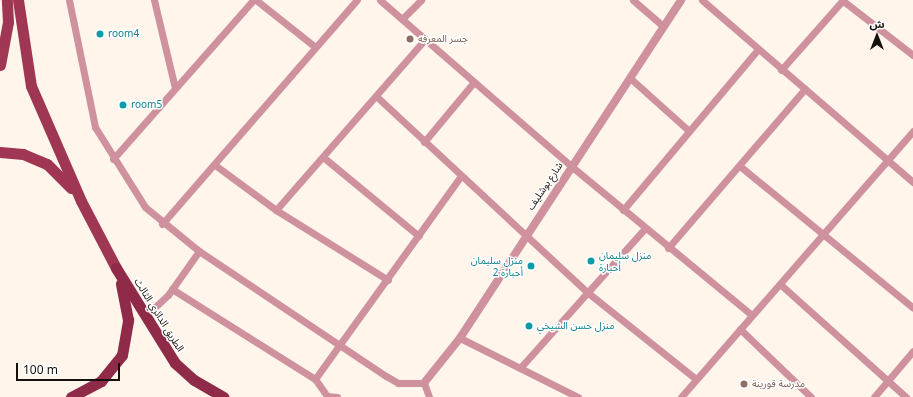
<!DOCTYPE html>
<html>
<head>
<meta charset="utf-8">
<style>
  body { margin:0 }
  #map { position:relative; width:913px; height:397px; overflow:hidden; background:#fff5eb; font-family:"Noto Sans","Noto Sans Arabic",sans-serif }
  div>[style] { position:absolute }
  .minor>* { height:7px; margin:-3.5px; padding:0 3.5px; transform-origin:3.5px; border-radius:3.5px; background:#ce919d }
  .tertiary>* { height:8px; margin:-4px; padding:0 4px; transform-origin:4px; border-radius:4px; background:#ce919d }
  .primary>* { height:11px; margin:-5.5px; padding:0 5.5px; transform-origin:5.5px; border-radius:5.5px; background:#9f3654 }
  .trunk>* { height:11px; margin:-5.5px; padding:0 5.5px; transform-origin:5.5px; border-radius:5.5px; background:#902a49 }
  .dots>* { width:11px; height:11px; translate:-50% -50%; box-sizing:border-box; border:2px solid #fff; border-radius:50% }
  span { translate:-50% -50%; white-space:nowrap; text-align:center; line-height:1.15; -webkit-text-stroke:3px #fff; paint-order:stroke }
  .culture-label { font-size:10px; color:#0d838f }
  .left { translate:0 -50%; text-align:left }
  .right { translate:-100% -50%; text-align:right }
  .education-label { font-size:10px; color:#785e54 }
  .street-label { font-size:10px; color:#15110d }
  .north { position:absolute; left:857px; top:16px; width:40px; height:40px; -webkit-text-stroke:3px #fff; paint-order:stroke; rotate:0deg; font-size:11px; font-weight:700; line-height:16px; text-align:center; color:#15110d }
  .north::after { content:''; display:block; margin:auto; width:14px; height:18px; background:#15110d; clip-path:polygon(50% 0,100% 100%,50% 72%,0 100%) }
  .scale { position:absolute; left:16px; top:363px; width:104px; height:18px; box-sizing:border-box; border:2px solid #15110d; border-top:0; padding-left:5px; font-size:12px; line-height:14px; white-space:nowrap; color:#15110d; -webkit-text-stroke:3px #fff; paint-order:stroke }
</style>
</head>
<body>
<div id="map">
  <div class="minor">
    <div style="left:69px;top:0;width:130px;rotate:78.4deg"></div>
    <div style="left:95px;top:127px;width:94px;rotate:58deg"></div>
    <div style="left:145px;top:207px;width:70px;rotate:39.2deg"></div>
    <div style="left:199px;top:251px;width:225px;rotate:33.8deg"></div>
    <div style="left:386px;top:376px;width:14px;rotate:30deg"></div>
    <div style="left:398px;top:383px;width:26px"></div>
    <div style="left:424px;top:383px;width:15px;rotate:70deg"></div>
    <div style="left:154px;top:0;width:90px;rotate:76.6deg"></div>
    <div style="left:256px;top:0;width:74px;rotate:38.4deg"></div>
    <div style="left:380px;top:0;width:253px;rotate:41deg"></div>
    <div style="left:571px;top:166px;width:234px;rotate:39.5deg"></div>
    <div style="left:633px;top:0;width:40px;rotate:41deg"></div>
    <div style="left:702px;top:0;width:279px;rotate:40.8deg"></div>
    <div style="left:842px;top:0;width:90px;rotate:37.8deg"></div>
    <div style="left:402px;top:19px;width:27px;rotate:-45deg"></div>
    <div style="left:781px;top:70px;width:94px;rotate:-48.5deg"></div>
    <div style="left:630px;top:78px;width:79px;rotate:41.9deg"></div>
    <div style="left:376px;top:96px;width:288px;rotate:42.9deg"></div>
    <div style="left:587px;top:292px;width:139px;rotate:38.6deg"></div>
    <div style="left:424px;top:142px;width:78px;rotate:-50.2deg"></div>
    <div style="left:323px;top:157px;width:124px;rotate:39.5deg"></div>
    <div style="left:113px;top:159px;width:212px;rotate:-48.6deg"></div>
    <div style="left:215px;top:165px;width:76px;rotate:36.4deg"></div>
    <div style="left:276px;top:210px;width:132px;rotate:32deg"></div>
    <div style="left:741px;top:167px;width:222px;rotate:39.3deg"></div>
    <div style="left:276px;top:210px;width:227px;rotate:-48.9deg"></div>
    <div style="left:623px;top:210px;width:210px;rotate:-50deg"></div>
    <div style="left:162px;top:224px;width:297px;rotate:-49deg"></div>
    <div style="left:668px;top:248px;width:210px;rotate:-49.3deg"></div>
    <div style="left:781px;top:285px;width:168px;rotate:41.9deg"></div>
    <div style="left:172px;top:289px;width:169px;rotate:32.2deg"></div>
    <div style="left:155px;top:307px;width:18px;rotate:-43deg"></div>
    <div style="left:168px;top:295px;width:54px;rotate:-54.8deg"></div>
    <div style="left:740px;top:329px;width:98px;rotate:43.8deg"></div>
    <div style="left:460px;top:338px;width:132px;rotate:26.6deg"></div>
    <div style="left:520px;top:368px;width:188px;rotate:-48.2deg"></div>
    <div style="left:337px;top:397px;width:10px;rotate:-174deg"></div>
    <div style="left:327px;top:396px;width:21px;rotate:-125deg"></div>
    <div style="left:315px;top:379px;width:249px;rotate:-54.3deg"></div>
    <div style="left:681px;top:397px;width:353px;rotate:-48.9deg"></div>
    <div style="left:874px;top:397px;width:60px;rotate:-49.7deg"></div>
  </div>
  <div class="tertiary">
    <div style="left:424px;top:383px;width:58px;rotate:-51.3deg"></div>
    <div style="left:460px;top:338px;width:404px;rotate:-56.8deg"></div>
  </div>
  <div class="primary">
    <div style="left:18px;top:0;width:87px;rotate:81.4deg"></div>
    <div style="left:31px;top:86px;width:125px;rotate:66.5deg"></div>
    <div style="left:81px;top:201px;width:76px;rotate:62.4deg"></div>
    <div style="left:0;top:65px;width:44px;rotate:-79.5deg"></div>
    <div style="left:8px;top:22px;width:22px;rotate:-93deg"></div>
    <div style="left:0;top:152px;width:23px;rotate:5deg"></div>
    <div style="left:23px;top:154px;width:26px;rotate:23deg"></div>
    <div style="left:47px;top:164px;width:34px;rotate:45deg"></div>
  </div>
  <div class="trunk">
    <div style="left:116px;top:268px;width:112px;rotate:58.2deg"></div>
    <div style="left:175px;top:363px;width:25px;rotate:42deg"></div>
    <div style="left:194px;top:380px;width:34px;rotate:30deg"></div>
    <div style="left:71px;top:397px;width:34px;rotate:-28deg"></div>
    <div style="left:101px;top:381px;width:33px;rotate:-51deg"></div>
    <div style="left:122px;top:355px;width:36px;rotate:-80deg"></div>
    <div style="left:128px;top:320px;width:37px;rotate:-101deg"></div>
  </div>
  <div class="dots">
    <div style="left:100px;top:34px;background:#0f9aa8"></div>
    <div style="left:410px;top:39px;background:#8d6e63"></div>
    <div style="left:123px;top:105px;background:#0f9aa8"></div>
    <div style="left:591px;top:261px;background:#0f9aa8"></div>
    <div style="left:531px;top:266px;background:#0f9aa8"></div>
    <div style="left:529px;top:326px;background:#0f9aa8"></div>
    <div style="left:744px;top:384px;background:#8d6e63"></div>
  </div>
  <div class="culture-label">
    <span class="left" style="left:108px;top:34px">room4</span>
    <span class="left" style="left:131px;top:105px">room5</span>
    <span class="left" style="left:599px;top:261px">منزل سليمان<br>أحبارة</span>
    <span class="right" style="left:523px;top:266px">منزل سليمان<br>أحبارة 2</span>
    <span class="left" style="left:537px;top:326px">منزل حسن الشيخي</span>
  </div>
  <div class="education-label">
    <span class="left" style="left:418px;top:39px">جسر المعرفه</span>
    <span class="left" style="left:752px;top:384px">مدرسة قورينة</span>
  </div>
  <div class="street-label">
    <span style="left:545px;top:186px;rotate:-56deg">شارع بوشليف</span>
    <span style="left:159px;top:315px;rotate:58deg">الطريق الدائري الثالث</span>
  </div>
  <div class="north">ش</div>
  <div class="scale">100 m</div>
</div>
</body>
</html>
